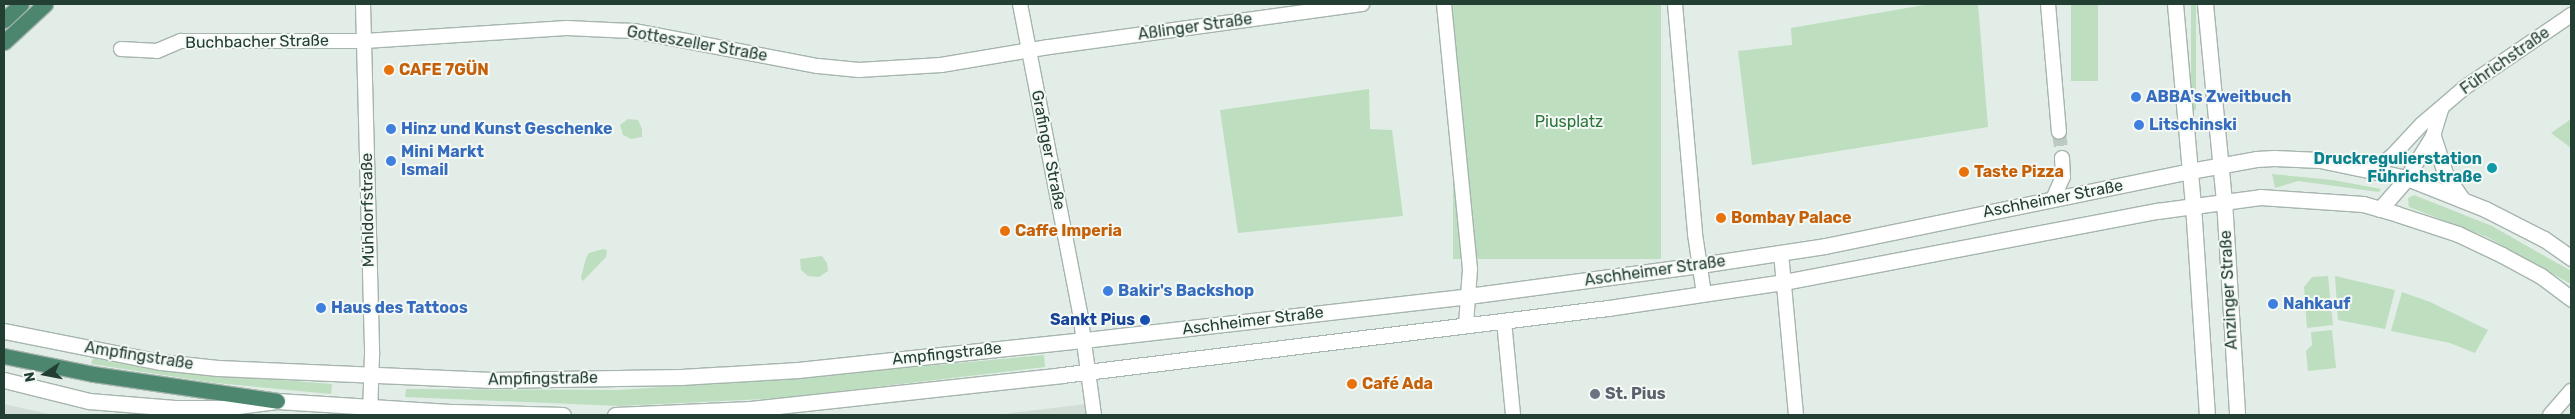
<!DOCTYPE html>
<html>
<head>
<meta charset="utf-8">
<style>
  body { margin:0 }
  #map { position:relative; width:2575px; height:419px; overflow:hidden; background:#e3ede7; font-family:Rubik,sans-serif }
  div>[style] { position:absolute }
  .built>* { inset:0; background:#d2ddd6 }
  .green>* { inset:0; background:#bddebf; transform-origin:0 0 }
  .minor-tunnel>* { height:14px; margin-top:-7px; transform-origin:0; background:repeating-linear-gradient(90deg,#bdcac3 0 14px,transparent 0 21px) }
  .roads { filter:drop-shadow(1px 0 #a6b5ad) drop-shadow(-1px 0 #a6b5ad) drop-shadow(0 1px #a6b5ad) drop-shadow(0 -1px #a6b5ad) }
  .minor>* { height:14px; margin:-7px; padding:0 7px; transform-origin:7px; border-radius:7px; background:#fff }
  .secondary>* { height:15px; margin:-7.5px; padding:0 7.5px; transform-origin:7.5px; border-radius:7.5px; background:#fff }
  .trunk>* { height:15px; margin:-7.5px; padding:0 7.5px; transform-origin:7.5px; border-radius:7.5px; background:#4c866e }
  .dots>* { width:14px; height:14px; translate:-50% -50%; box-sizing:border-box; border:2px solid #f4f9f6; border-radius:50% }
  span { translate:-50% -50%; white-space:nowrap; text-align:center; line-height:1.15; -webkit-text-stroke:4px #f4f9f6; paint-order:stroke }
  .street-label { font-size:16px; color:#233e32 }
  .food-label { font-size:16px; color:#c56008; font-weight:700 }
  .left { translate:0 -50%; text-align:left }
  .shop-label { font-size:16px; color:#366cbe; font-weight:700 }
  .park-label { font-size:16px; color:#2e753c }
  .culture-label { font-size:16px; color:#0d838f; font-weight:700 }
  .right { translate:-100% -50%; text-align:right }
  .transit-label { font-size:16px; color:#164399; font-weight:700 }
  .worship-label { font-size:16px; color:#5b616d; font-weight:700 }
  .frame { position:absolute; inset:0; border:5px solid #233e32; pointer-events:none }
  .north { position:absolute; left:20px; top:349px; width:50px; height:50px; -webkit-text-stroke:4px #f4f9f6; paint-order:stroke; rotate:259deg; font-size:14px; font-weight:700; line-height:20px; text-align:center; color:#233e32 }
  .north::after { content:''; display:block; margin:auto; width:18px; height:22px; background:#233e32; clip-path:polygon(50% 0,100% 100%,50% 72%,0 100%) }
</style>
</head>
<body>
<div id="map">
  <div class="built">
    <div style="clip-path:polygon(4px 404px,53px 415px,4px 415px)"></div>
    <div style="clip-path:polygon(1086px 404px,1088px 415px,995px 415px)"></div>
  </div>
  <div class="green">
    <div style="left:1453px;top:4px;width:208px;height:255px"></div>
    <div style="clip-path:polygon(1930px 4px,1978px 4px,1988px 127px,1752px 165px,1738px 51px,1792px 45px,1791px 28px)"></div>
    <div style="left:2071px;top:4px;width:27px;height:77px"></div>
    <div style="left:2191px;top:4px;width:5px;height:106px"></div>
    <div style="clip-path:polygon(1369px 89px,1370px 129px,1392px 130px,1403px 216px,1238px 233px,1220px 110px)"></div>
    <div style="clip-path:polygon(628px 119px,638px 120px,642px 129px,642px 137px,631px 139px,623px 135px,620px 125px)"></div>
    <div style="clip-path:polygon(2571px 119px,2571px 148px,2551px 133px)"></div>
    <div style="clip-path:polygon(2272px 174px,2333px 180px,2381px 189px,2379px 192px,2298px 181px,2275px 188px)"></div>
    <div style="clip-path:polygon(2414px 195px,2492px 226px,2571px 271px,2571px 284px,2487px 237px,2409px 207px,2408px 198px)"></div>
    <div style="clip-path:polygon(603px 249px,607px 250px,606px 257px,583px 281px,581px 278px,586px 258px,589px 253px)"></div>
    <div style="clip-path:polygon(822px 256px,827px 263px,828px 271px,819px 277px,808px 276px,801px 270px,800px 259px)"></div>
    <div style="clip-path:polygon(2328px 276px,2333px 325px,2307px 328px,2304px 287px,2312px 277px)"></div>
    <div style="clip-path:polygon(2335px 276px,2395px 290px,2385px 329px,2338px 320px)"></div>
    <div style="clip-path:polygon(2402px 292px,2430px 302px,2488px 330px,2475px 353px,2450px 343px,2391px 331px)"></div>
    <div style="clip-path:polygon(2332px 330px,2336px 368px,2308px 371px,2306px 351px,2312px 345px,2311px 332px)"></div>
    <div style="clip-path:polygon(1044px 355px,1045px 367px,782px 398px,619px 406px,405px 397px,406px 389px,619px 390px,784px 379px)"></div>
    <div style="clip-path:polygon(93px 358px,154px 370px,332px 384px,331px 394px,216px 383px,91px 364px)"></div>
  </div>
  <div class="minor-tunnel">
    <div style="left:2059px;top:132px;width:26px;rotate:83deg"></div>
  </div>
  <div class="roads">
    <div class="minor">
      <div style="left:363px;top:4px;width:351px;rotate:88.5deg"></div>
      <div style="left:372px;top:355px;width:60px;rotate:91.9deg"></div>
      <div style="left:1020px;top:4px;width:315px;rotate:79deg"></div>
      <div style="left:1080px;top:313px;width:103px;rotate:82.2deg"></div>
      <div style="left:1444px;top:4px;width:266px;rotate:84.4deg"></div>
      <div style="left:1470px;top:269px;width:56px;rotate:94.1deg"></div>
      <div style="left:1675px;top:4px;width:231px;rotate:85deg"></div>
      <div style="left:1695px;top:234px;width:61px;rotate:81.5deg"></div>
      <div style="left:2048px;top:4px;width:128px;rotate:85.1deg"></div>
      <div style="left:121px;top:49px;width:36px;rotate:3deg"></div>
      <div style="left:157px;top:51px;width:26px;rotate:-23deg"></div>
      <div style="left:181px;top:41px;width:184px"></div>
      <div style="left:365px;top:41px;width:202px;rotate:-3.7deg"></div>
      <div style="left:567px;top:28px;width:67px;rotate:2.6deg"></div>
      <div style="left:634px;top:31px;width:187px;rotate:10.8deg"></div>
      <div style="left:818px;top:66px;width:41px;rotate:5.6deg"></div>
      <div style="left:859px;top:70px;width:82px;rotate:-3.5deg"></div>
      <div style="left:941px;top:65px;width:109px;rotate:-9.5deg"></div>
      <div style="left:1049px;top:47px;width:316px;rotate:-7.8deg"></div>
      <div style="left:2374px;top:170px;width:24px;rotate:-38deg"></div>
      <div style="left:2393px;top:155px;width:42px;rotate:-46.9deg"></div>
      <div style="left:2422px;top:124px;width:55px;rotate:-40.6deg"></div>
      <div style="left:2464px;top:88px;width:130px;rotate:-34.3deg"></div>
      <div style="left:2407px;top:178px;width:49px;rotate:-58.2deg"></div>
      <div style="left:2433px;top:136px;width:28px;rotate:-73deg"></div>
      <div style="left:2053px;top:199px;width:24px;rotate:-66deg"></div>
      <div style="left:2063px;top:177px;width:19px;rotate:-93deg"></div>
      <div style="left:1781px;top:253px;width:163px;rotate:84.7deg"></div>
      <div style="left:1504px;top:321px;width:94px;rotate:84.5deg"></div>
      <div style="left:2550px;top:415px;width:32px;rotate:-49deg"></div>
    </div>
    <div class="secondary">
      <div style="left:2175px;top:4px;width:202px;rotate:84.9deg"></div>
      <div style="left:2193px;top:205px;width:210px;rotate:86.2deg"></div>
      <div style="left:2205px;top:4px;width:197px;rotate:84.5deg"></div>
      <div style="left:2224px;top:200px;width:215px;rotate:86.5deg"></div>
      <div style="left:2433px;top:136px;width:42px;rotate:72deg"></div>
      <div style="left:2446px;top:176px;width:29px;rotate:55deg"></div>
      <div style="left:2380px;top:209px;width:41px;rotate:-48.9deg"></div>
      <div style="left:4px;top:331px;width:160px;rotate:11.2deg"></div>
      <div style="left:161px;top:362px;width:57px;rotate:6deg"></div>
      <div style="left:218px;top:368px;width:274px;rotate:2.5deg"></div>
      <div style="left:492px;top:380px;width:189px;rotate:-0.9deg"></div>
      <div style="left:681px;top:377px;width:117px;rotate:-3.4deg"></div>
      <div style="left:798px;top:370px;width:288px;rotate:-6deg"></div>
      <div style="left:1084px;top:340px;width:387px;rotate:-6.5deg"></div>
      <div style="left:1468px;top:296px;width:234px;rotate:-7.6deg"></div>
      <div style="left:1700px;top:265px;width:126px;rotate:-8.6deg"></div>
      <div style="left:1825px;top:246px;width:373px;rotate:-11.6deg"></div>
      <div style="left:2190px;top:171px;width:67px;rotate:-10.3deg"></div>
      <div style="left:2256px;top:159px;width:18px;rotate:-3deg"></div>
      <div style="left:2274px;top:158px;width:46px;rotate:2.5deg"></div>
      <div style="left:2320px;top:160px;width:89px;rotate:11.7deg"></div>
      <div style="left:2407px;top:178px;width:84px;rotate:21.7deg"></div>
      <div style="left:2485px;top:209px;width:66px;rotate:27deg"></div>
      <div style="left:2544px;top:239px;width:33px;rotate:35deg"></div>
      <div style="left:4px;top:380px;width:88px;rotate:13.9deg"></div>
      <div style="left:89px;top:401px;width:86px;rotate:4.7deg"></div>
      <div style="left:175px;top:408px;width:47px"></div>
      <div style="left:222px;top:408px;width:55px;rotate:-7.3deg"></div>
      <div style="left:277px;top:401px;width:177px;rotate:3.6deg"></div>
      <div style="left:454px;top:412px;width:109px;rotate:1.6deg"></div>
      <div style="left:615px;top:415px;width:136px;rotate:-2.5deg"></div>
      <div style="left:751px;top:409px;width:313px;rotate:-6.2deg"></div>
      <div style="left:1062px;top:375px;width:550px;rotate:-7deg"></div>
      <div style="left:1608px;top:308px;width:178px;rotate:-8.4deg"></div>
      <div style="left:1784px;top:282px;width:380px;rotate:-10.8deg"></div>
      <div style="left:2157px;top:211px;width:104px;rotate:-7.7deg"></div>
      <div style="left:2260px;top:197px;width:103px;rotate:3.9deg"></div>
      <div style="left:2363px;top:204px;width:35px;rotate:16deg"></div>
      <div style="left:2397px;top:214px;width:64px;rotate:18.2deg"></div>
      <div style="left:2458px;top:234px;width:49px;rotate:25.5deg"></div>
      <div style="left:2502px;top:255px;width:44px;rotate:28.3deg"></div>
      <div style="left:2541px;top:276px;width:38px;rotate:37deg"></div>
    </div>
    <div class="trunk">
      <div style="left:4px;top:20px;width:23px;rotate:-43deg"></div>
      <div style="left:4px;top:42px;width:56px;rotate:-42.8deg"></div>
      <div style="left:4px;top:356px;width:91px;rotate:11.4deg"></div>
      <div style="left:93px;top:374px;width:186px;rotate:8.3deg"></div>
    </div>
  </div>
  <div class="dots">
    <div style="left:389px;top:70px;background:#e8710a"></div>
    <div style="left:2136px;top:97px;background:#3f7fe0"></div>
    <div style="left:2139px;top:125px;background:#3f7fe0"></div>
    <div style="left:391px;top:129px;background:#3f7fe0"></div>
    <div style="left:391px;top:161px;background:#3f7fe0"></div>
    <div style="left:2492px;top:168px;background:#0f9aa8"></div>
    <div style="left:1964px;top:172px;background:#e8710a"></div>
    <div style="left:1721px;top:218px;background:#e8710a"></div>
    <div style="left:1005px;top:231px;background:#e8710a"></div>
    <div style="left:1108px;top:291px;background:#3f7fe0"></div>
    <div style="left:2273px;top:304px;background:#3f7fe0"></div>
    <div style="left:321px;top:308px;background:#3f7fe0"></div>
    <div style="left:1145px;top:320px;background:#1a4fb4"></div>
    <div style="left:1352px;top:384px;background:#e8710a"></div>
    <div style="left:1595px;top:394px;background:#6b7280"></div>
  </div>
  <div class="street-label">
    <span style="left:1195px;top:27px;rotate:-8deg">Aßlinger Straße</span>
    <span style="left:257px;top:42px;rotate:-1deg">Buchbacher Straße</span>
    <span style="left:697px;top:44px;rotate:10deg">Gotteszeller Straße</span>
    <span style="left:2505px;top:61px;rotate:-35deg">Führichstraße</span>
    <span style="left:1048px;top:150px;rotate:79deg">Grafinger Straße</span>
    <span style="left:2053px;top:199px;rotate:-11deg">Aschheimer Straße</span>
    <span style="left:368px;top:210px;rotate:-91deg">Mühldorfstraße</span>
    <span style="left:1655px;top:271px;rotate:-8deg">Aschheimer Straße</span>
    <span style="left:2229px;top:290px;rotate:-93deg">Anzinger Straße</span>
    <span style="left:1253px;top:321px;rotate:-7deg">Aschheimer Straße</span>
    <span style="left:947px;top:354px;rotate:-6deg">Ampfingstraße</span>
    <span style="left:139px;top:356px;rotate:9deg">Ampfingstraße</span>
    <span style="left:543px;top:379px;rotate:-1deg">Ampfingstraße</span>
  </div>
  <div class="food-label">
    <span class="left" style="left:399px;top:70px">CAFE 7GÜN</span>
    <span class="left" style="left:1974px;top:172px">Taste Pizza</span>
    <span class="left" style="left:1731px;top:218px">Bombay Palace</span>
    <span class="left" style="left:1015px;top:231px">Caffe Imperia</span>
    <span class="left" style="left:1362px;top:384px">Café Ada</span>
  </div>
  <div class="shop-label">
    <span class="left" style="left:2146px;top:97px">ABBA's Zweitbuch</span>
    <span class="left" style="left:2149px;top:125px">Litschinski</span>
    <span class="left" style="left:401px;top:129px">Hinz und Kunst Geschenke</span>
    <span class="left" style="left:401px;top:161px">Mini Markt<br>Ismail</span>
    <span class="left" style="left:1118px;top:291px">Bakir's Backshop</span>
    <span class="left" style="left:2283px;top:304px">Nahkauf</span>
    <span class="left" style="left:331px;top:308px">Haus des Tattoos</span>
  </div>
  <div class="park-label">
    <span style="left:1569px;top:122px">Piusplatz</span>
  </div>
  <div class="culture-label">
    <span class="right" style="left:2482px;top:168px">Druckregulierstation<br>Führichstraße</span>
  </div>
  <div class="transit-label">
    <span class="right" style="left:1135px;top:320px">Sankt Pius</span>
  </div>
  <div class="worship-label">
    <span class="left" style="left:1605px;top:394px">St. Pius</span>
  </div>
  <div class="frame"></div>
  <div class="north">N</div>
</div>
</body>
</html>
